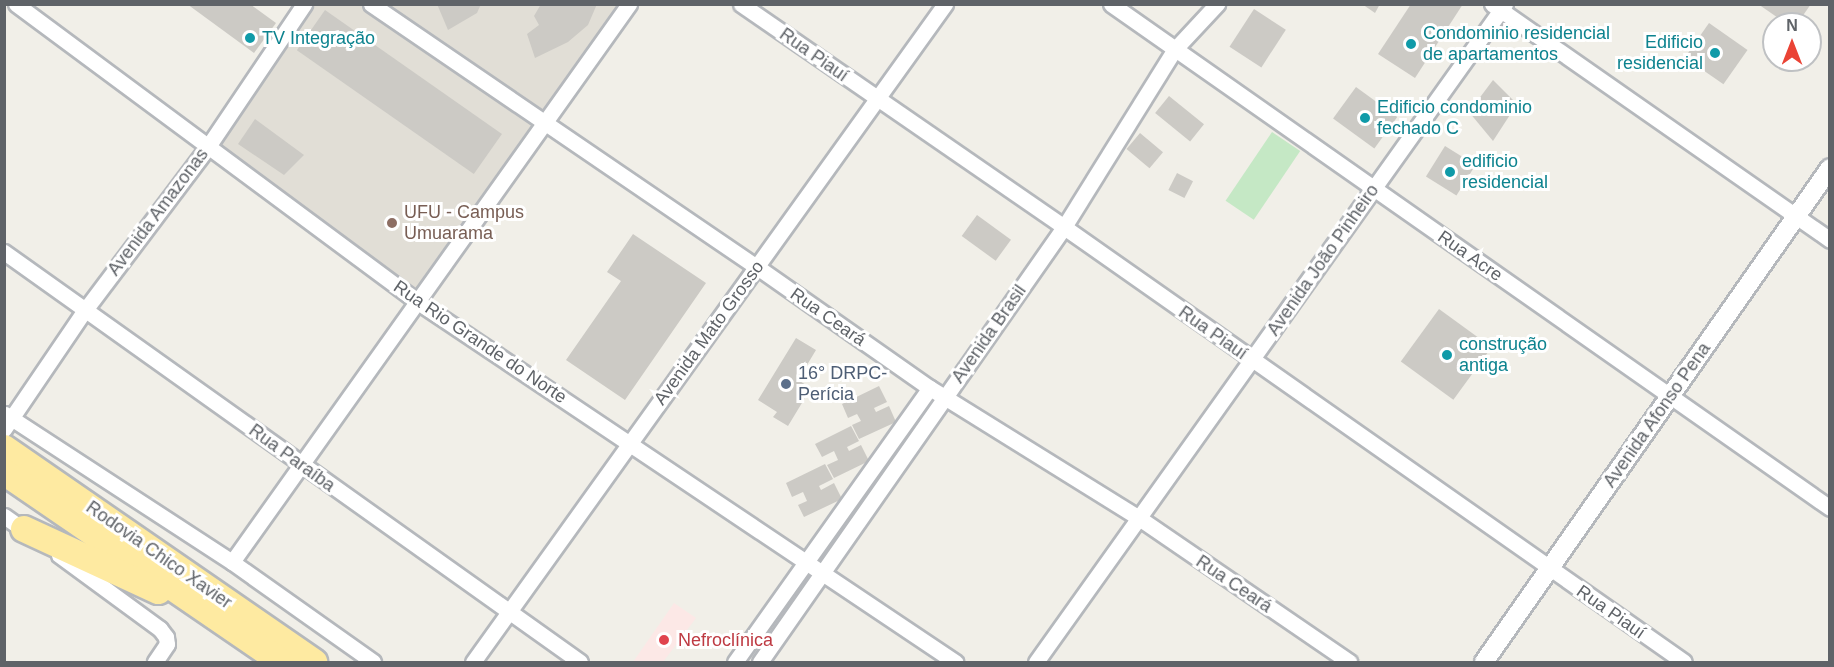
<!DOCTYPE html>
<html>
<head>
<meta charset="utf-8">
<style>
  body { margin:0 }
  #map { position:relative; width:1834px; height:667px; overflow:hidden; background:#f1efe8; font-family:Arial,sans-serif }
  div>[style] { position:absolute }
  .education>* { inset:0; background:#e1ded6 }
  .medical>* { inset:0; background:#fce8e6 }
  .green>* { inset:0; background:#c5e8c5; transform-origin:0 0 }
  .building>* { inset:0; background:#cccac5; transform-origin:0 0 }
  .roads { filter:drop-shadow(2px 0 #b5b8bc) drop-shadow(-2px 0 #b5b8bc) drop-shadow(0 2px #b5b8bc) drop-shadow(0 -2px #b5b8bc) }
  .minor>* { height:15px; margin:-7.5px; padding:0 7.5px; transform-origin:7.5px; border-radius:7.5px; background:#fff }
  .tertiary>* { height:18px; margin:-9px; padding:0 9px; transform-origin:9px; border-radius:9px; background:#fff }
  .trunk>* { height:26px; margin:-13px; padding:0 13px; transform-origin:13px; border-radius:13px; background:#feeaa1 }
  .dots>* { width:16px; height:16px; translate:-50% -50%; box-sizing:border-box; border:3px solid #fff; border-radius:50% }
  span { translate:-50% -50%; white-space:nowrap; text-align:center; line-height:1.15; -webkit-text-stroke:6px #fff; paint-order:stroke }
  .culture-label { font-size:18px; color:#0d838f }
  .left { translate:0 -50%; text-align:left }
  .right { translate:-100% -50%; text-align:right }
  .street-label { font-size:18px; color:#5f6368 }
  .education-label { font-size:18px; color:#785e54 }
  .service-label { font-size:18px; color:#4e5e75 }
  .health-label { font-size:18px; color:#be3a42 }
  .frame { position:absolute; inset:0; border:6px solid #5f6368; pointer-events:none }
  .north { position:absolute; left:1762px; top:12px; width:60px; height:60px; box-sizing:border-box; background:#fff; border:2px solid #bfc1c3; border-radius:50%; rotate:0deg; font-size:16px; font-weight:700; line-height:24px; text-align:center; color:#5f6368 }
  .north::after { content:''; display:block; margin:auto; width:21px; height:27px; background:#ea4335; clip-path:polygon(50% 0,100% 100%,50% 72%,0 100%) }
</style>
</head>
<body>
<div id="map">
  <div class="education">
    <div style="clip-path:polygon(305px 5px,626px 5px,417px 300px,206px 145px)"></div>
  </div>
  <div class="medical">
    <div style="clip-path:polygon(674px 603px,696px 618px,663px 662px,633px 662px)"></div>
  </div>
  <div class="green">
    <div style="left:1272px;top:132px;width:34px;height:83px;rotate:34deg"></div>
  </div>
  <div class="building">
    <div style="clip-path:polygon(187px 4px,250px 4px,276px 23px,254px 53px)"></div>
    <div style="clip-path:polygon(437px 4px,481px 4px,477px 13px,448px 30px)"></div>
    <div style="clip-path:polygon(541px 4px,597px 4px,588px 25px,568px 42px,535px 58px,527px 34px,539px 25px,534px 16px)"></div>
    <div style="clip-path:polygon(1362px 4px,1380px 4px,1375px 13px)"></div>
    <div style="clip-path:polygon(1411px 4px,1463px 4px,1415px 78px,1378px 54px)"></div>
    <div style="clip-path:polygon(1758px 4px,1811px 4px,1797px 24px,1787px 24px)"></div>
    <div style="left:1254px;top:9px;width:38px;height:45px;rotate:33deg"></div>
    <div style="left:325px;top:10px;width:216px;height:49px;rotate:35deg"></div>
    <div style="left:1709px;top:23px;width:47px;height:42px;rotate:35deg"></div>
    <div style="clip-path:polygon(1493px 80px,1517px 104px,1493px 141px,1469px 112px)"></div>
    <div style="left:1356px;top:87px;width:51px;height:39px;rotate:36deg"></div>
    <div style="left:1169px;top:96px;width:45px;height:22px;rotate:39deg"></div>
    <div style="clip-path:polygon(255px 119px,304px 155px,284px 175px,238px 144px)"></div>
    <div style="left:1140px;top:133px;width:30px;height:21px;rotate:40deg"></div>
    <div style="left:1445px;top:146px;width:36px;height:36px;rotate:32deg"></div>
    <div style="left:1177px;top:173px;width:18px;height:19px;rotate:27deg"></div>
    <div style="left:977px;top:215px;width:42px;height:26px;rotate:36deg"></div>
    <div style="clip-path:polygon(633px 234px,706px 283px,625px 400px,566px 360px,621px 281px,607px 272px)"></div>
    <div style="left:1439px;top:309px;width:65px;height:65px;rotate:36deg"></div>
    <div style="clip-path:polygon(796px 338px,816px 350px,798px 380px,811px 388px,788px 426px,773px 417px,777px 412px,758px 400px)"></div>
    <div style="clip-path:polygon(879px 386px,887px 402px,874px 408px,876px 412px,889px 406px,896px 422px,859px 439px,852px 425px,861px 421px,857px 414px,848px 418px,842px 404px)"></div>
    <div style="clip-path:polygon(851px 426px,859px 441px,847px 447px,849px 451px,861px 445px,869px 461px,834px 478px,827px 465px,838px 460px,834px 451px,822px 457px,815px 444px)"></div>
    <div style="clip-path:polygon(825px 464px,833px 479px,819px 486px,821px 490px,834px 483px,842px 499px,804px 517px,798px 505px,807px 501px,803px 492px,792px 497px,786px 483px)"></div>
  </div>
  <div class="roads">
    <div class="minor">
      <div style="left:16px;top:4px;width:500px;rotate:36.55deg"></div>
      <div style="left:418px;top:302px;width:647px;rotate:33.84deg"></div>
      <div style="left:371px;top:4px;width:467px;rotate:34.3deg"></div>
      <div style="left:757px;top:267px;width:211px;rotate:35deg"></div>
      <div style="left:930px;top:388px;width:246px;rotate:31.9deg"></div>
      <div style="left:1139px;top:518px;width:255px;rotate:34.4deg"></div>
      <div style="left:741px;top:4px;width:393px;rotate:34.6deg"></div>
      <div style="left:1064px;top:227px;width:757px;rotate:35.05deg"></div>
      <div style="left:1111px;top:4px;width:878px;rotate:35.03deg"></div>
      <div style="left:1492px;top:4px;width:412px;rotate:34.9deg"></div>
      <div style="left:4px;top:252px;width:707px;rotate:35.44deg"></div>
      <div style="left:5px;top:414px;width:271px;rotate:33.1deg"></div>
      <div style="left:232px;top:562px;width:173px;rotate:35.3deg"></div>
      <div style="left:4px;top:429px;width:144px;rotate:-55.8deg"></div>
      <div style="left:85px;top:310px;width:203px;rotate:-53deg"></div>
      <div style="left:207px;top:148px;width:174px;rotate:-56deg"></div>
      <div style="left:4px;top:516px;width:32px;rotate:35deg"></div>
      <div style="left:59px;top:555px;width:125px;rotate:36.2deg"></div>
      <div style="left:160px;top:629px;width:10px;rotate:53deg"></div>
      <div style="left:166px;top:637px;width:7px;rotate:82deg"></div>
      <div style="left:167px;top:644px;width:22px;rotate:124deg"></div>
      <div style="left:232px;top:562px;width:685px;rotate:-54.57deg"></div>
      <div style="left:473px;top:662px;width:810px;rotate:-54.35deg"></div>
      <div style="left:735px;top:662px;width:336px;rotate:-54.6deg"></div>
      <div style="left:760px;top:662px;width:531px;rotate:-55.05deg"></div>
      <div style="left:1064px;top:227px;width:210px;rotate:-58.1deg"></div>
      <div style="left:1175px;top:49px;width:62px;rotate:-47deg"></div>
      <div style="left:1036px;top:662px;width:808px;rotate:-54.52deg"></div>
    </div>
    <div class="tertiary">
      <div style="left:1484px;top:662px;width:603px;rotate:-54.99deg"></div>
    </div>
    <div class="trunk">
      <div style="left:4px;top:448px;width:377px;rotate:34.6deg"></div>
      <div style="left:4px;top:472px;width:336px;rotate:34.4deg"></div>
      <div style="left:24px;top:529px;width:148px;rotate:24.8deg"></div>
    </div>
  </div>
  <div class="dots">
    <div style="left:250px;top:38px;background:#0f9aa8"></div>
    <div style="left:1411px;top:44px;background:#0f9aa8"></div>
    <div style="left:1715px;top:53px;background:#0f9aa8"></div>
    <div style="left:1365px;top:118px;background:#0f9aa8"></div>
    <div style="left:1450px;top:172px;background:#0f9aa8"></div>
    <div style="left:392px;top:223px;background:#8d6e63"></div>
    <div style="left:1447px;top:355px;background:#0f9aa8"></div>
    <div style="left:786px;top:384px;background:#5c6f8a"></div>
    <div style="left:664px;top:640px;background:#e0444e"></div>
  </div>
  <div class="culture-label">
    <span class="left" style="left:1423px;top:44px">Condominio residencial<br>de apartamentos</span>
    <span class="left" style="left:262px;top:38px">TV Integração</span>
    <span class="right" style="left:1703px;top:53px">Edificio<br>residencial</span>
    <span class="left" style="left:1377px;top:118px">Edificio condominio<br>fechado C</span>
    <span class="left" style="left:1462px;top:172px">edificio<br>residencial</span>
    <span class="left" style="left:1459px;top:355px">construção<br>antiga</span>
  </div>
  <div class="street-label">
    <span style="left:814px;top:55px;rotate:35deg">Rua Piauí</span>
    <span style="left:158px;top:212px;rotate:-53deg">Avenida Amazonas</span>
    <span style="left:1470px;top:256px;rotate:35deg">Rua Acre</span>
    <span style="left:1323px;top:260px;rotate:-55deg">Avenida João Pinheiro</span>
    <span style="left:828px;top:317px;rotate:35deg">Rua Ceará</span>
    <span style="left:709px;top:333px;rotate:-54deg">Avenida Mato Grosso</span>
    <span style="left:1213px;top:333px;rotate:35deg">Rua Piauí</span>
    <span style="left:989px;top:334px;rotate:-55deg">Avenida Brasil</span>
    <span style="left:480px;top:342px;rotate:34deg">Rua Rio Grande do Norte</span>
    <span style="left:1657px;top:415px;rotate:-55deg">Avenida Afonso Pena</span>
    <span style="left:292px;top:458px;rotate:36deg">Rua Paraíba</span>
    <span style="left:159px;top:555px;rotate:35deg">Rodovia Chico Xavier</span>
    <span style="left:1234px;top:584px;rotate:34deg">Rua Ceará</span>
    <span style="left:1611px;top:612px;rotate:35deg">Rua Piauí</span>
  </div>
  <div class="education-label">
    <span class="left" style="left:404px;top:223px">UFU - Campus<br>Umuarama</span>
  </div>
  <div class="service-label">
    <span class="left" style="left:798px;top:384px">16° DRPC-<br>Perícia</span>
  </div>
  <div class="health-label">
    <span class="left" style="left:678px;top:640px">Nefroclínica</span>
  </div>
  <div class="frame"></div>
  <div class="north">N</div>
</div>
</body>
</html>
